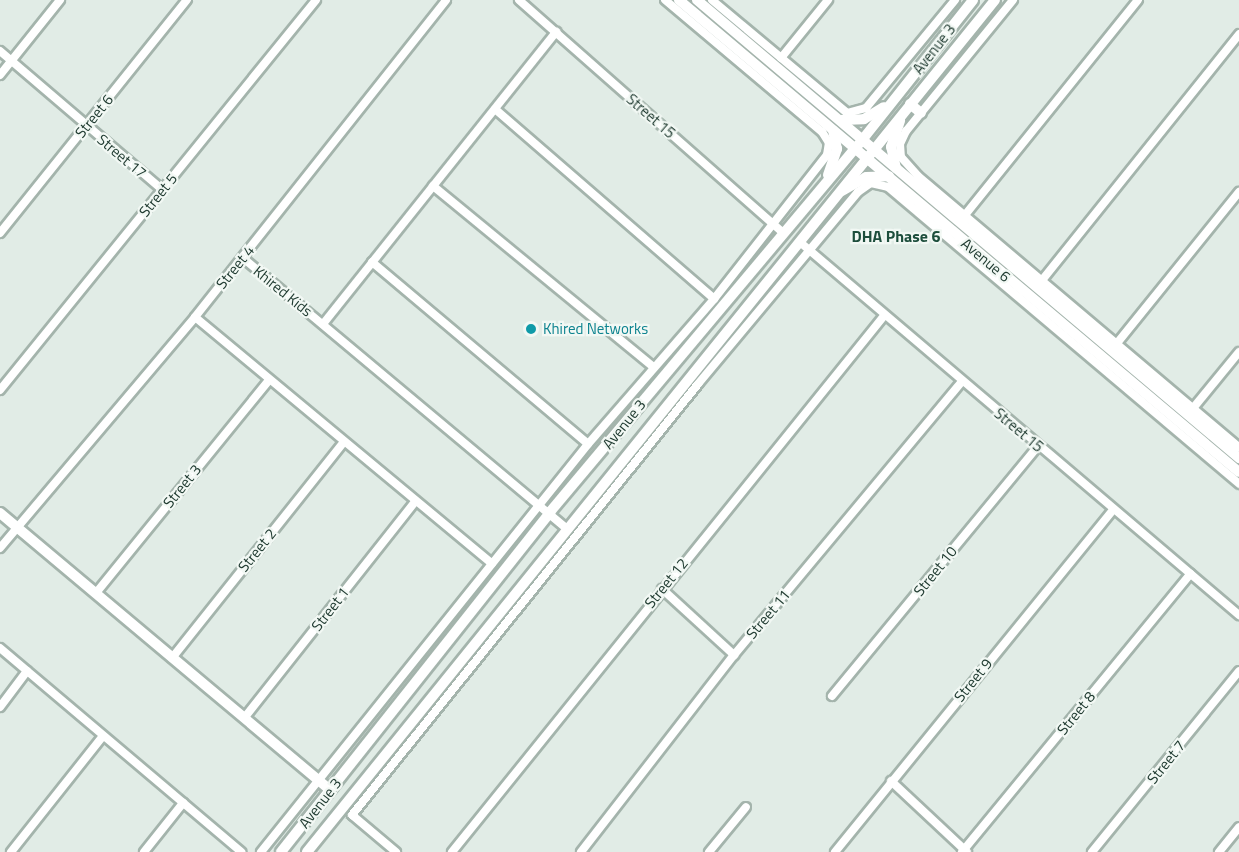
<!DOCTYPE html>
<html>
<head>
<meta charset="utf-8">
<style>
  body { margin:0 }
  #map { position:relative; width:1239px; height:852px; overflow:hidden; background:#e1ece6; font-family:"Titillium Web",sans-serif }
  div>[style] { position:absolute }
  .roads { filter:drop-shadow(2px 0 #a4b4ac) drop-shadow(-2px 0 #a4b4ac) drop-shadow(0 2px #a4b4ac) drop-shadow(0 -2px #a4b4ac) }
  .minor>* { height:8px; margin:-4px; padding:0 4px; transform-origin:4px; border-radius:4px; background:#fff }
  .tertiary>* { height:10px; margin:-5px; padding:0 5px; transform-origin:5px; border-radius:5px; background:#fff }
  .secondary>* { height:10px; margin:-5px; padding:0 5px; transform-origin:5px; border-radius:5px; background:#fff }
  .dots>* { width:16px; height:16px; translate:-50% -50%; box-sizing:border-box; border:3px solid #f2f8f4; border-radius:50% }
  span { translate:-50% -50%; white-space:nowrap; text-align:center; line-height:1.15; -webkit-text-stroke:4.5px #f2f8f4; paint-order:stroke }
  .street-label { font-size:15px; color:#213c32 }
  .culture-label { font-size:15px; color:#0d838f }
  .left { translate:0 -50%; text-align:left }
  .neighbourhood-label { font-size:16px; color:#1d4e3c; font-weight:700 }
</style>
</head>
<body>
<div id="map">
  <div class="roads">
    <div class="minor">
      <div style="left:519px;top:0;width:352px;rotate:41.4deg"></div>
      <div style="left:712px;top:0;width:176px;rotate:39.9deg"></div>
      <div style="left:847px;top:113px;width:20px;rotate:-15deg"></div>
      <div style="left:866px;top:108px;width:140px;rotate:-50.5deg"></div>
      <div style="left:1013px;top:0;width:169px;rotate:129.2deg"></div>
      <div style="left:906px;top:131px;width:14px;rotate:115deg"></div>
      <div style="left:900px;top:144px;width:13px;rotate:86deg"></div>
      <div style="left:901px;top:157px;width:25px;rotate:48deg"></div>
      <div style="left:918px;top:176px;width:420px;rotate:40.2deg"></div>
      <div style="left:0;top:51px;width:214px;rotate:40.5deg"></div>
      <div style="left:781px;top:58px;width:75px;rotate:-51deg"></div>
      <div style="left:0;top:75px;width:96px;rotate:-51.3deg"></div>
      <div style="left:495px;top:109px;width:290px;rotate:40.9deg"></div>
      <div style="left:433px;top:186px;width:283px;rotate:39.4deg"></div>
      <div style="left:965px;top:215px;width:276px;rotate:-51.2deg"></div>
      <div style="left:0;top:233px;width:299px;rotate:-51.3deg"></div>
      <div style="left:801px;top:243px;width:575px;rotate:40.34deg"></div>
      <div style="left:243px;top:258px;width:420px;rotate:39.9deg"></div>
      <div style="left:372px;top:262px;width:282px;rotate:40.1deg"></div>
      <div style="left:1043px;top:279px;width:314px;rotate:-51.3deg"></div>
      <div style="left:195px;top:317px;width:386px;rotate:39.7deg"></div>
      <div style="left:323px;top:324px;width:374px;rotate:-51.4deg"></div>
      <div style="left:1118px;top:342px;width:193px;rotate:-51.1deg"></div>
      <div style="left:0;top:390px;width:502px;rotate:-50.98deg"></div>
      <div style="left:1194px;top:407px;width:71px;rotate:-50.7deg"></div>
      <div style="left:0;top:548px;width:302px;rotate:-49.8deg"></div>
      <div style="left:195px;top:317px;width:404px;rotate:-51.6deg"></div>
      <div style="left:662px;top:589px;width:98px;rotate:42.5deg"></div>
      <div style="left:96px;top:593px;width:274px;rotate:-50.9deg"></div>
      <div style="left:0;top:648px;width:316px;rotate:40.2deg"></div>
      <div style="left:172px;top:658px;width:275px;rotate:-51.5deg"></div>
      <div style="left:832px;top:696px;width:324px;rotate:-50.5deg"></div>
      <div style="left:0;top:707px;width:45px;rotate:-53.1deg"></div>
      <div style="left:245px;top:717px;width:274px;rotate:-51.7deg"></div>
      <div style="left:891px;top:781px;width:104px;rotate:43.1deg"></div>
      <div style="left:11px;top:852px;width:148px;rotate:-51.6deg"></div>
      <div style="left:144px;top:852px;width:63px;rotate:-51.5deg"></div>
      <div style="left:261px;top:852px;width:523px;rotate:-51.29deg"></div>
      <div style="left:588px;top:444px;width:192px;rotate:-49deg"></div>
      <div style="left:714px;top:299px;width:183px;rotate:-51.9deg"></div>
      <div style="left:827px;top:155px;width:12px;rotate:-81deg"></div>
      <div style="left:829px;top:143px;width:13px;rotate:-122deg"></div>
      <div style="left:822px;top:132px;width:205px;rotate:-139.9deg"></div>
      <div style="left:396px;top:852px;width:57px;rotate:-139.9deg"></div>
      <div style="left:352px;top:815px;width:553px;rotate:-51.24deg"></div>
      <div style="left:698px;top:384px;width:250px;rotate:-50.2deg"></div>
      <div style="left:858px;top:192px;width:16px;rotate:-35deg"></div>
      <div style="left:871px;top:183px;width:17px;rotate:13deg"></div>
      <div style="left:888px;top:187px;width:460px;rotate:40.2deg"></div>
      <div style="left:452px;top:852px;width:687px;rotate:-51.14deg"></div>
      <div style="left:581px;top:852px;width:249px;rotate:-52.2deg"></div>
      <div style="left:734px;top:655px;width:356px;rotate:-50.2deg"></div>
      <div style="left:709px;top:852px;width:58px;rotate:-50.6deg"></div>
      <div style="left:835px;top:852px;width:441px;rotate:-50.9deg"></div>
      <div style="left:962px;top:852px;width:360px;rotate:-50.6deg"></div>
      <div style="left:1092px;top:852px;width:233px;rotate:-50.9deg"></div>
      <div style="left:1219px;top:852px;width:32px;rotate:-51deg"></div>
    </div>
    <div class="tertiary">
      <div style="left:0;top:513px;width:431px;rotate:40deg"></div>
    </div>
    <div class="secondary">
      <div style="left:679px;top:0;width:732px;rotate:40.13deg"></div>
      <div style="left:697px;top:0;width:710px;rotate:40.2deg"></div>
      <div style="left:910px;top:104px;width:14px;rotate:39deg"></div>
      <div style="left:840px;top:120px;width:24px;rotate:-2deg"></div>
      <div style="left:864px;top:119px;width:23px;rotate:-31deg"></div>
      <div style="left:896px;top:168px;width:22px;rotate:-103deg"></div>
      <div style="left:891px;top:147px;width:28px;rotate:-71deg"></div>
      <div style="left:828px;top:175px;width:28px;rotate:-71deg"></div>
      <div style="left:837px;top:149px;width:19px;rotate:-102deg"></div>
      <div style="left:842px;top:191px;width:28px;rotate:-30deg"></div>
      <div style="left:866px;top:177px;width:23px;rotate:-2deg"></div>
      <div style="left:281px;top:852px;width:434px;rotate:-51.6deg"></div>
      <div style="left:550px;top:512px;width:474px;rotate:-50deg"></div>
      <div style="left:855px;top:149px;width:190px;rotate:-51.6deg"></div>
      <div style="left:307px;top:852px;width:1095px;rotate:-51.08deg"></div>
    </div>
  </div>
  <div class="dots">
    <div style="left:531px;top:329px;background:#0f9aa8"></div>
  </div>
  <div class="street-label">
    <span style="left:934px;top:49px;rotate:-52deg">Avenue 3</span>
    <span style="left:94px;top:116px;rotate:-51deg">Street 6</span>
    <span style="left:651px;top:116px;rotate:41deg">Street 15</span>
    <span style="left:122px;top:156px;rotate:40deg">Street 17</span>
    <span style="left:158px;top:195px;rotate:-51deg">Street 5</span>
    <span style="left:986px;top:260px;rotate:40deg">Avenue 6</span>
    <span style="left:235px;top:267px;rotate:-51deg">Street 4</span>
    <span style="left:283px;top:291px;rotate:39deg">Khired Kids</span>
    <span style="left:624px;top:424px;rotate:-51deg">Avenue 3</span>
    <span style="left:1019px;top:430px;rotate:40deg">Street 15</span>
    <span style="left:182px;top:486px;rotate:-51deg">Street 3</span>
    <span style="left:257px;top:550px;rotate:-51deg">Street 2</span>
    <span style="left:935px;top:571px;rotate:-51deg">Street 10</span>
    <span style="left:666px;top:583px;rotate:-51deg">Street 12</span>
    <span style="left:330px;top:609px;rotate:-52deg">Street 1</span>
    <span style="left:768px;top:614px;rotate:-50deg">Street 11</span>
    <span style="left:973px;top:680px;rotate:-51deg">Street 9</span>
    <span style="left:1076px;top:713px;rotate:-51deg">Street 8</span>
    <span style="left:1166px;top:762px;rotate:-51deg">Street 7</span>
    <span style="left:320px;top:803px;rotate:-52deg">Avenue 3</span>
  </div>
  <div class="culture-label">
    <span class="left" style="left:543px;top:329px">Khired Networks</span>
  </div>
  <div class="neighbourhood-label">
    <span style="left:896px;top:236px">DHA Phase 6</span>
  </div>
</div>
</body>
</html>
